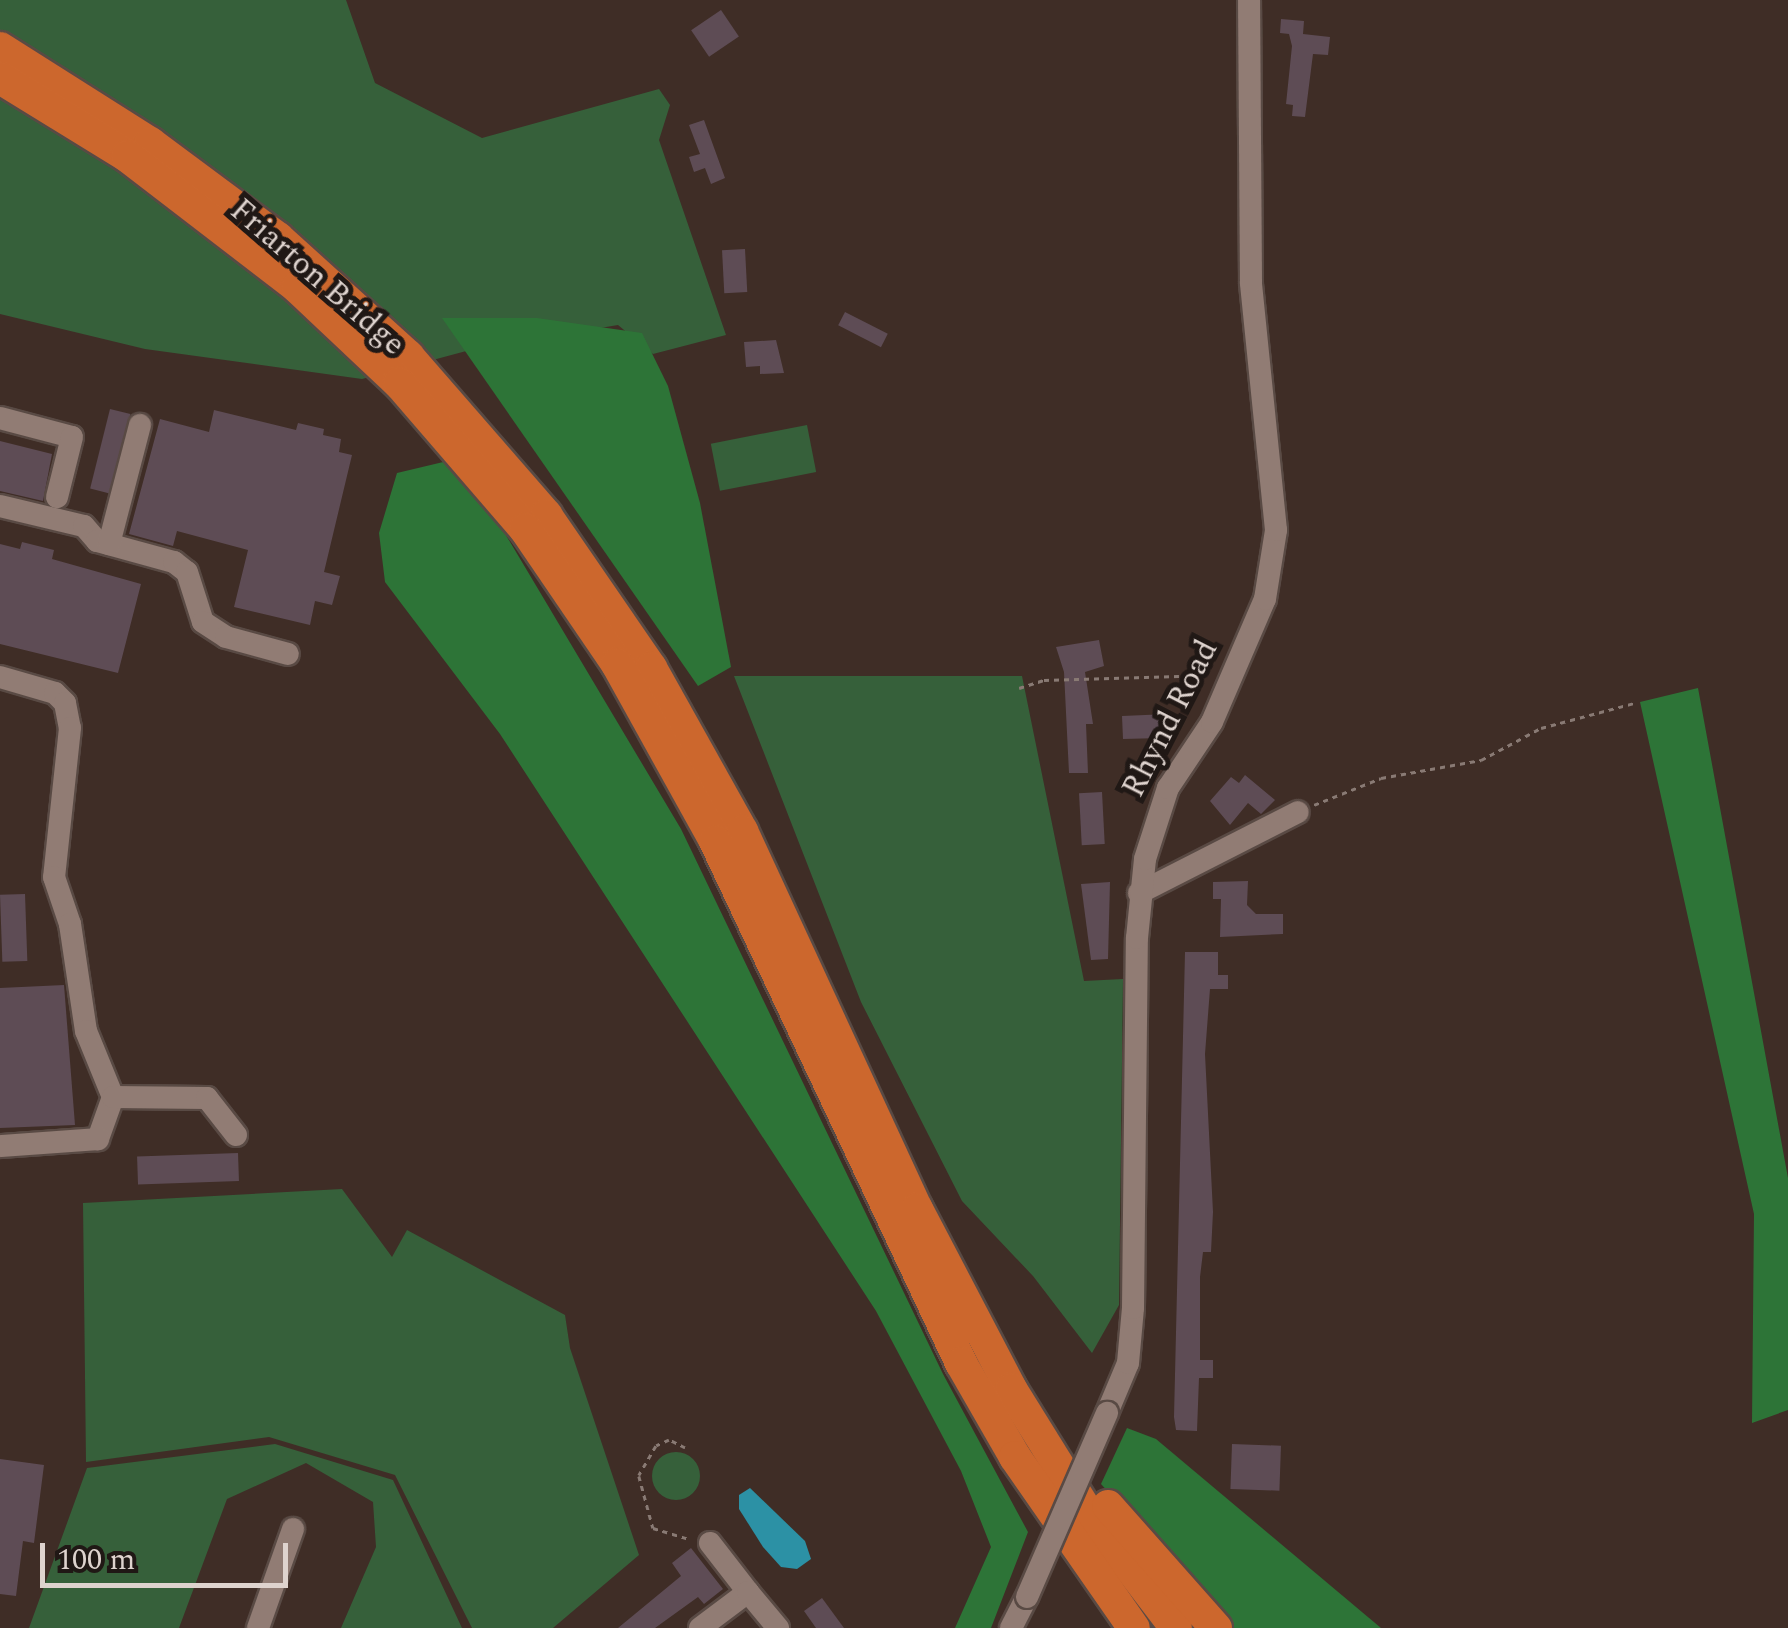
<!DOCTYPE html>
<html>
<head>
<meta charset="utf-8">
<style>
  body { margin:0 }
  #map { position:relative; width:1788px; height:1628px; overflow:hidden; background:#3f2d26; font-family:Spectral,serif }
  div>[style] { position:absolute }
  .green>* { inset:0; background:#36603a; transform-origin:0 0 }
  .round { border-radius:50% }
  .forest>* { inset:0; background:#2d7437 }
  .water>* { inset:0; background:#2c91a5 }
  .building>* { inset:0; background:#5e4c55; transform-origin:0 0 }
  .path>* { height:2.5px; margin-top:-1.25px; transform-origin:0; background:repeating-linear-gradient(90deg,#897a74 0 5px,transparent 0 10px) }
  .roads { filter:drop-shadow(2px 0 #594a44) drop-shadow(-2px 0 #594a44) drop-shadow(0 2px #594a44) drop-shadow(0 -2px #594a44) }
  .minor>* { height:22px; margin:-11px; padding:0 11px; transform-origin:11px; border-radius:11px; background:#917c74 }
  .highway>* { height:32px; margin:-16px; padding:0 16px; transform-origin:16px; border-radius:16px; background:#cc672d }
  .bridges { filter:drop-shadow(2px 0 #594a44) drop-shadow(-2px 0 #594a44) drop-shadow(0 2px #594a44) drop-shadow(0 -2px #594a44) }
  .minor-bridge>* { height:22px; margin:-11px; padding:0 11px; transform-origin:11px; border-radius:11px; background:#917c74 }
  span { translate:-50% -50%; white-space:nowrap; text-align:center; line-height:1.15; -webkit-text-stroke:10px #201815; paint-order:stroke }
  .street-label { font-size:32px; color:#ded3ce }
  .scale { position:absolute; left:40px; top:1543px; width:248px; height:45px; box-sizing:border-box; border:5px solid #ded3ce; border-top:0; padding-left:12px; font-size:30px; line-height:35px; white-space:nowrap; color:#ded3ce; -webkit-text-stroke:8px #201815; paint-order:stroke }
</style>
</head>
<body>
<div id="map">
  <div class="green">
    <div style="clip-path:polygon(0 0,346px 0,375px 83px,482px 138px,659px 89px,670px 105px,659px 140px,726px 335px,653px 354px,618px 325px,470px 350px,362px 379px,145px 349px,0 314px)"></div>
    <div style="left:807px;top:425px;width:48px;height:98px;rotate:79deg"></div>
    <div style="clip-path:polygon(734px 676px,1022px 676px,1084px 981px,1123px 979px,1119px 1305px,1092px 1353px,1033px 1276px,962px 1201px,861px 1002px)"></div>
    <div style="clip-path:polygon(342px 1189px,392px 1257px,407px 1230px,565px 1315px,570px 1348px,639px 1555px,553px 1628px,472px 1628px,395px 1475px,269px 1437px,86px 1462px,83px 1203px)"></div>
    <div style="clip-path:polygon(275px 1444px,393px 1480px,462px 1628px,341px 1628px,376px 1547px,373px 1502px,306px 1463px,227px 1499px,179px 1628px,29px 1628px,87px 1468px)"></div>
    <div class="round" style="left:652px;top:1452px;width:48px;height:48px"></div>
  </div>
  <div class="forest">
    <div style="clip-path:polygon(442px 318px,537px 318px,642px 333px,668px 386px,700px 503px,731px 667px,698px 686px)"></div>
    <div style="clip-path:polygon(460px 458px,681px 829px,943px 1374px,1028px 1532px,991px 1628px,955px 1628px,991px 1547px,961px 1471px,876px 1311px,500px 734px,385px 582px,379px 533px,397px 473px)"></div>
    <div style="clip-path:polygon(1698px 688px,1788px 1178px,1788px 1410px,1752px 1423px,1754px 1214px,1640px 702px)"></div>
    <div style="clip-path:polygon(1127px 1428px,1156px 1439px,1381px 1628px,1231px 1628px,1101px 1484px)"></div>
  </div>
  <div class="water">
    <div style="clip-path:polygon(750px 1488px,805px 1541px,811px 1559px,797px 1569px,781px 1567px,763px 1547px,739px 1509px,739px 1495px)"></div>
  </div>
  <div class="building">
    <div style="left:721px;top:10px;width:32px;height:36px;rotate:56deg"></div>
    <div style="clip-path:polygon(1281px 19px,1304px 21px,1303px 34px,1330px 37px,1328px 55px,1313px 54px,1305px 117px,1292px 116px,1293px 105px,1286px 104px,1292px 46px,1289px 34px,1280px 33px)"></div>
    <div style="clip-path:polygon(704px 120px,725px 178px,711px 184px,705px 168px,694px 172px,689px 157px,700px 154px,689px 125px)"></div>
    <div style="left:745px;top:249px;width:43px;height:23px;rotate:87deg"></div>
    <div style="left:845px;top:312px;width:48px;height:15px;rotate:27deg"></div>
    <div style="clip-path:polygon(776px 340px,784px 373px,760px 374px,760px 366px,746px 367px,744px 342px)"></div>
    <div style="left:110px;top:409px;width:21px;height:82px;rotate:14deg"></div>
    <div style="clip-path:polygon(214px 410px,296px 430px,298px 423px,324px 429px,323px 435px,341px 439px,339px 452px,352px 455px,324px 572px,340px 576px,332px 605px,315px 601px,310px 625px,234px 607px,248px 550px,177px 531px,173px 546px,129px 534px,160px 419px,209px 432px)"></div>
    <div style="clip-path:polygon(0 441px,52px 454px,43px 501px,0 491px)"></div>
    <div style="clip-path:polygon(22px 542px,54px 550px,52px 559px,141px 584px,118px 673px,0 644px,0 544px,20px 549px)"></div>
    <div style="clip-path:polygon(1099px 640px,1104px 666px,1085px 672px,1093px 724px,1086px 724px,1088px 773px,1069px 773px,1064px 672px,1056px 647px)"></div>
    <div style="clip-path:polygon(1168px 714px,1161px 738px,1123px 739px,1122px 716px)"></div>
    <div style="clip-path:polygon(1245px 775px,1275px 800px,1261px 814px,1248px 803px,1230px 825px,1210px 801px,1231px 777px,1239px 783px)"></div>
    <div style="left:1102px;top:792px;width:52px;height:23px;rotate:87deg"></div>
    <div style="clip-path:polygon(1248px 881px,1247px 905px,1256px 914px,1283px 914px,1283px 934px,1220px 937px,1221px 899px,1213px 899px,1213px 882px)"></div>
    <div style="clip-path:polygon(1110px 882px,1108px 959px,1091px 960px,1081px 884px)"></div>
    <div style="left:25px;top:894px;width:67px;height:25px;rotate:88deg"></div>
    <div style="clip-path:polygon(1185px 952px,1218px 952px,1218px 975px,1228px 975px,1228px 989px,1210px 989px,1205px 1054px,1213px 1212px,1211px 1252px,1203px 1252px,1200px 1277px,1200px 1360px,1213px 1360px,1213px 1378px,1199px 1378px,1197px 1431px,1176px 1430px,1174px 1417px)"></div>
    <div style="clip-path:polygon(64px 985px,75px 1125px,0 1128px,0 988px)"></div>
    <div style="left:238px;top:1153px;width:28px;height:101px;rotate:88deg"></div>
    <div style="left:1232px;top:1444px;width:49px;height:45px;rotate:2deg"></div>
    <div style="clip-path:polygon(0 1459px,44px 1465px,34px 1543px,23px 1541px,16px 1596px,0 1594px)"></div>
    <div style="clip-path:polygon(691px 1548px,723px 1589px,704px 1604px,698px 1597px,655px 1628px,618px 1628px,681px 1576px,672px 1563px)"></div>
    <div style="clip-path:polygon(822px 1598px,844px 1628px,816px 1628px,804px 1611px)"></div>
  </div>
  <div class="path">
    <div style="left:1019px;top:688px;width:26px;rotate:-18deg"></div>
    <div style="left:1044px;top:680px;width:135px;rotate:-1.7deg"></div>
    <div style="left:1314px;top:805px;width:72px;rotate:-21.9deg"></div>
    <div style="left:1381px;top:778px;width:102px;rotate:-10.2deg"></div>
    <div style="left:1481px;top:760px;width:68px;rotate:-28.1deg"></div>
    <div style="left:1541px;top:728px;width:96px;rotate:-15deg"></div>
    <div style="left:685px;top:1448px;width:18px;rotate:-153deg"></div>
    <div style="left:669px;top:1440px;width:14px;rotate:155deg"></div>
    <div style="left:656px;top:1446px;width:34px;rotate:120deg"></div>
    <div style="left:639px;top:1476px;width:54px;rotate:74.9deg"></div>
    <div style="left:653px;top:1528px;width:39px;rotate:17deg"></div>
  </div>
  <div class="roads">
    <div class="minor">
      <div style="left:0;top:418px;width:74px;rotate:14.8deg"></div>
      <div style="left:72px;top:437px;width:62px;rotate:104deg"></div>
      <div style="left:0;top:506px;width:86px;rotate:13.4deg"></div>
      <div style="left:84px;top:526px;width:20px;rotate:49deg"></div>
      <div style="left:97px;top:541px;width:80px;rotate:15.3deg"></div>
      <div style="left:174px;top:562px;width:16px;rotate:38deg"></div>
      <div style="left:187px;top:572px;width:52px;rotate:72.3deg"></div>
      <div style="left:203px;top:622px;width:27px;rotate:33deg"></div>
      <div style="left:226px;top:637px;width:64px;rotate:15.3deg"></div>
      <div style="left:109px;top:544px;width:123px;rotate:-75.4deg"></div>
      <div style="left:0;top:677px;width:57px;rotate:16.2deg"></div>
      <div style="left:55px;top:693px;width:14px;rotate:45deg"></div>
      <div style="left:65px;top:703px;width:25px;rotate:79deg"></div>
      <div style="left:70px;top:728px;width:150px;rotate:96.1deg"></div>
      <div style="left:54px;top:877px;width:50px;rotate:71.2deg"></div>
      <div style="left:70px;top:924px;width:108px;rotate:81.5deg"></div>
      <div style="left:86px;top:1031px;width:71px;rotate:67.8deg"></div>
      <div style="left:113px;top:1097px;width:45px;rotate:109.7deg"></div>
      <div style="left:98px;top:1139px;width:98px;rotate:175.9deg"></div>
      <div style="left:1139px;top:893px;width:178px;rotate:-27deg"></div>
      <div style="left:113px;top:1097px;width:94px;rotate:0.6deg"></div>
      <div style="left:207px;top:1098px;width:47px;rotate:51.9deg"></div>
      <div style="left:1107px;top:1413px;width:54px;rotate:-67.2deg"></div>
      <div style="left:1128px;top:1363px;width:55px;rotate:-84.8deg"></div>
      <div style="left:1133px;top:1308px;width:370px;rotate:-89.4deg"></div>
      <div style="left:1137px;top:938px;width:79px;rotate:-84.2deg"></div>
      <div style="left:1145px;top:859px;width:75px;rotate:-72.1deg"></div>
      <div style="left:1168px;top:788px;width:79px;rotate:-56.3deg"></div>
      <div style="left:1212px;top:722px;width:134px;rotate:-66.7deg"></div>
      <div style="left:1265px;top:599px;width:70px;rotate:-80.9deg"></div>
      <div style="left:1276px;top:530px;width:249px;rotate:-95.8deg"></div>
      <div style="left:1251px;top:282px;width:282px;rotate:-90.4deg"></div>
      <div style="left:710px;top:1543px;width:62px;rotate:52.2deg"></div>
      <div style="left:258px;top:1628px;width:105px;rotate:-70.5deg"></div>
      <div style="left:700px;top:1628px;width:60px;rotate:-36.9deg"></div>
      <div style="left:748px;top:1592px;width:47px;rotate:50.2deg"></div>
      <div style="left:1011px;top:1628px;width:35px;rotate:-63deg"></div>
    </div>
    <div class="highway">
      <div style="left:0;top:48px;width:178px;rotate:32.3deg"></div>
      <div style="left:150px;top:143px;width:159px;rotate:36.6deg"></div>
      <div style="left:278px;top:238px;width:176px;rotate:42.2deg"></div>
      <div style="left:408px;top:356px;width:211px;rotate:49deg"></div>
      <div style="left:546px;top:515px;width:186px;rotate:55.5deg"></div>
      <div style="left:651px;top:668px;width:187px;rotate:60.8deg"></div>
      <div style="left:742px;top:831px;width:417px;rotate:65.2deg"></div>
      <div style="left:917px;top:1209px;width:203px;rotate:62.4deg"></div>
      <div style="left:1011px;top:1389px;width:146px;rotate:58.2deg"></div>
      <div style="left:1088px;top:1513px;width:145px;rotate:52.6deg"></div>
      <div style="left:0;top:78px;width:149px;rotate:31.6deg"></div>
      <div style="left:127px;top:156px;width:215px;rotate:37.6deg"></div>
      <div style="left:297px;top:287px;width:140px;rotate:43.3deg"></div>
      <div style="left:399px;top:383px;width:193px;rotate:49.2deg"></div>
      <div style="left:525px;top:529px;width:163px;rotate:55.7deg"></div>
      <div style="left:617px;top:664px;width:202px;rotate:61deg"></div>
      <div style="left:715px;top:841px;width:577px;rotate:64.77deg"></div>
      <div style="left:961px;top:1363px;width:108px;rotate:60.1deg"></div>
      <div style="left:1015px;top:1457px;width:208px;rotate:55.2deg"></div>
      <div style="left:1108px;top:1506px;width:163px;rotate:48.5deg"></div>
    </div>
  </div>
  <div class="bridges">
    <div class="minor-bridge">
      <div style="left:1027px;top:1597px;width:201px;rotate:-66.5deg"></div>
    </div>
  </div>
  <div class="street-label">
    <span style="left:317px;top:278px;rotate:41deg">Friarton Bridge</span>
    <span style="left:1171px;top:719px;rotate:-63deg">Rhynd Road</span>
  </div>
  <div class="scale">100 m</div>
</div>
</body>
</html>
